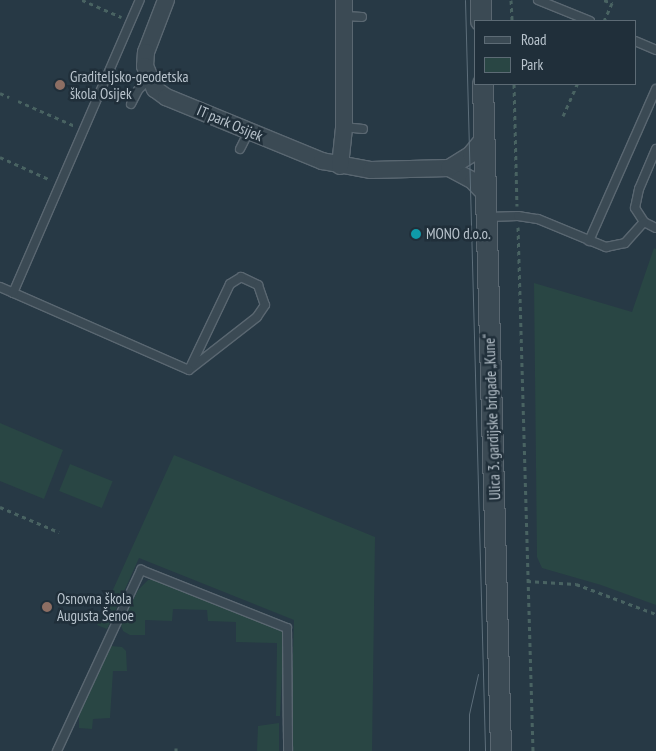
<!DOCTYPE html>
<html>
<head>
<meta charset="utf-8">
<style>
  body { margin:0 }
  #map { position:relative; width:656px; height:751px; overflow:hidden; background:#273945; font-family:"PT Sans Narrow",sans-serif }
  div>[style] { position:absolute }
  .green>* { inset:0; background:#294644; transform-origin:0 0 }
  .path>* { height:3px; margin-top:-1.5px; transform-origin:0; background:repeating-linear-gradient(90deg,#496362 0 4px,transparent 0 8px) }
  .roads { filter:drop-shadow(1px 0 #5a6771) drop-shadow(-1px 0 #5a6771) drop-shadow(0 1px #5a6771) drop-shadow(0 -1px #5a6771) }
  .service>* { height:8px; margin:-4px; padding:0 4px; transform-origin:4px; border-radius:4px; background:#3b4a54 }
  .minor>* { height:16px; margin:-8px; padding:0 8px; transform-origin:8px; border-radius:8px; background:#3b4a54 }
  .tertiary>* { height:20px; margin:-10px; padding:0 10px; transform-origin:10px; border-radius:10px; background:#3b4a54 }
  .tram>* { height:1px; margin:-0.5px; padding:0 0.5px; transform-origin:0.5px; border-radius:0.5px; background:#5e6f7b }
  .dots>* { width:14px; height:14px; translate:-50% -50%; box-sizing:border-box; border:2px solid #202f3a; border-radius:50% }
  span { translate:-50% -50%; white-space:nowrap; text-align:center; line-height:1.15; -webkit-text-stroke:5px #202f3a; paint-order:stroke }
  .poi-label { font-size:15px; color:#b9c4cd }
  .left { translate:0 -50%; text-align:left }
  .street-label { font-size:15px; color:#b9c4cd }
  .legend { position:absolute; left:474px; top:20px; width:162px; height:65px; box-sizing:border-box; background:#202f3a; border:1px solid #5d6b75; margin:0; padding:6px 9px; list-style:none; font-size:15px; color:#b9c4cd }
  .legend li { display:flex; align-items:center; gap:10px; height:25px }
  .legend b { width:25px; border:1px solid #5d6b75 }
</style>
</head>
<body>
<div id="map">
  <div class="green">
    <div style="clip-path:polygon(654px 248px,656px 249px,656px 605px,601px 585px,542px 568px,537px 557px,534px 283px,632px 312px)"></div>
    <div style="clip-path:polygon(0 423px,63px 450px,44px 499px,0 481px)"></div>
    <div style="clip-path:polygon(174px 455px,375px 537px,372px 751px,290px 751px,294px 620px,139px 558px,107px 629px,97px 625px)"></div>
    <div style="left:70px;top:464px;width:46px;height:29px;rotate:22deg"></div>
    <div style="clip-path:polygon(148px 580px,156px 580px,284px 631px,280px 716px,276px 716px,277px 643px,236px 642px,236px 622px,208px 621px,207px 610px,173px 609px,172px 621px,145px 620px,145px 635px,130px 635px,123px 631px,121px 625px,138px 590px)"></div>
    <div style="clip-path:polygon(111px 646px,122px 647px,126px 651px,127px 671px,113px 671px,110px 718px,93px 719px,92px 729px,79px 728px,79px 715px)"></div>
    <div style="clip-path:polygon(279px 723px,279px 751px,257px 751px,258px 726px)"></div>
  </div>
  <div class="path">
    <div style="left:82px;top:0;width:43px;rotate:23.6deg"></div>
    <div style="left:511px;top:0;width:21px;rotate:87deg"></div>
    <div style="left:604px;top:0;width:9px;rotate:21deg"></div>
    <div style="left:612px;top:3px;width:20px;rotate:114deg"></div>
    <div style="left:514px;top:84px;width:122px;rotate:88.6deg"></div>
    <div style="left:0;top:93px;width:10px;rotate:24deg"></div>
    <div style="left:18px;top:101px;width:62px;rotate:23.7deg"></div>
    <div style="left:563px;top:116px;width:35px;rotate:-66deg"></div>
    <div style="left:0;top:157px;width:56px;rotate:24.3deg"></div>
    <div style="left:518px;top:227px;width:524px;rotate:88.36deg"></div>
    <div style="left:0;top:507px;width:64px;rotate:23deg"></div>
    <div style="left:527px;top:581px;width:49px;rotate:3.5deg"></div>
    <div style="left:576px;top:584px;width:85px;rotate:20.6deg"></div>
    <div style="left:176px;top:751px;width:3px;rotate:-90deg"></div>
  </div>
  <div class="roads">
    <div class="service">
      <div style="left:538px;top:0;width:56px;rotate:22deg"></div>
      <div style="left:345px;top:16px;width:17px;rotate:3deg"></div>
      <div style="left:635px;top:41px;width:23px;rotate:23deg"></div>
      <div style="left:131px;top:104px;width:16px;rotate:-63deg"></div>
      <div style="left:138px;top:90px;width:16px;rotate:-45deg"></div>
      <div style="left:344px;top:127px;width:19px;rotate:6deg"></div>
      <div style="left:240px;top:149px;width:20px;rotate:-63deg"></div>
      <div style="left:656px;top:149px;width:43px;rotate:113deg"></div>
      <div style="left:639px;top:189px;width:19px;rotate:102deg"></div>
      <div style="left:635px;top:208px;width:17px;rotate:57deg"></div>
      <div style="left:644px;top:222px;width:13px;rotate:27deg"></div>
      <div style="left:488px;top:217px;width:30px;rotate:-2deg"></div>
      <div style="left:518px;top:216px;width:20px;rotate:9deg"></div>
      <div style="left:538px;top:219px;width:74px;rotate:22.4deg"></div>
      <div style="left:606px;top:247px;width:19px;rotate:-12deg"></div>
      <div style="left:625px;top:243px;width:28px;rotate:-48deg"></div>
      <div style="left:589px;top:241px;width:166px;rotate:-66.2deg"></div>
      <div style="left:241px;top:277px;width:19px;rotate:25deg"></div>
      <div style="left:258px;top:285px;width:21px;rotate:71deg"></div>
      <div style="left:265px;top:305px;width:14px;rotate:124deg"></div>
      <div style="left:257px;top:317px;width:86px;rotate:142.1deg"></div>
      <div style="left:189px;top:370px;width:95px;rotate:-64.5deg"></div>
      <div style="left:230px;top:284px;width:13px;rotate:-32deg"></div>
      <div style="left:0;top:287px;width:206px;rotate:23.7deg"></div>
      <div style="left:13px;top:293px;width:319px;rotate:-66.6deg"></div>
      <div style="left:57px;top:751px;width:200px;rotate:-65.1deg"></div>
      <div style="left:141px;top:570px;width:157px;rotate:21.7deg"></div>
      <div style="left:287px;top:628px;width:123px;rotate:89.5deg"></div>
    </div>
    <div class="minor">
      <div style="left:166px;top:0;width:56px;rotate:111deg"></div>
      <div style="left:146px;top:52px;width:14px;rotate:94deg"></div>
      <div style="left:145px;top:66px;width:25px;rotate:67deg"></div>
      <div style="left:155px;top:89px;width:14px;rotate:36deg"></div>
      <div style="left:166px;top:97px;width:169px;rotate:22.3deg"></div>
      <div style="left:322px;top:161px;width:50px;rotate:10.4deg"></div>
      <div style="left:371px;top:170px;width:78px;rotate:-1.5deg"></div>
      <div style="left:449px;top:168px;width:27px;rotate:28deg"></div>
      <div style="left:473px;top:181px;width:18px;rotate:47deg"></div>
      <div style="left:340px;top:166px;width:39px;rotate:-84deg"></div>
      <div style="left:344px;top:127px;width:127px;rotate:-90deg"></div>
      <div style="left:449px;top:168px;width:26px;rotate:-32deg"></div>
      <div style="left:471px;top:154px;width:21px;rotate:-51deg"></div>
    </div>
    <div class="tertiary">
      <div style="left:481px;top:0;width:21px;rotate:90deg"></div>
      <div style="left:483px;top:84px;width:667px;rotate:88.45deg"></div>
    </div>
  </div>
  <div class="tram">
    <div style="left:465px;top:0;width:751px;rotate:88.47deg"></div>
    <div style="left:469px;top:751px;width:37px;rotate:-90deg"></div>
    <div style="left:469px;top:714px;width:41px;rotate:-77.3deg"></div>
  </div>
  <div class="dots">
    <div style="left:60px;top:85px;background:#8d6e63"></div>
    <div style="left:416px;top:234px;background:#0f9aa8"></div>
    <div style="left:47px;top:607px;background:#8d6e63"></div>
  </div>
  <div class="poi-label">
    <span class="left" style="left:70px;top:85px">Graditeljsko-geodetska<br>škola Osijek</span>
    <span class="left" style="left:426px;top:234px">MONO d.o.o.</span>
    <span class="left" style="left:57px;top:607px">Osnovna škola<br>Augusta Šenoe</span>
  </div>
  <div class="street-label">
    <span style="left:230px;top:123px;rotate:23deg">IT park Osijek</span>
    <span style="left:492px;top:417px;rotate:-92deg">Ulica 3. gardijske brigade „Kune“</span>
  </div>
  <ul class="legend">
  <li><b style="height:6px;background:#3b4a54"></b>Road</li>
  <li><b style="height:14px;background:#294644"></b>Park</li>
  </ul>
</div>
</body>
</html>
